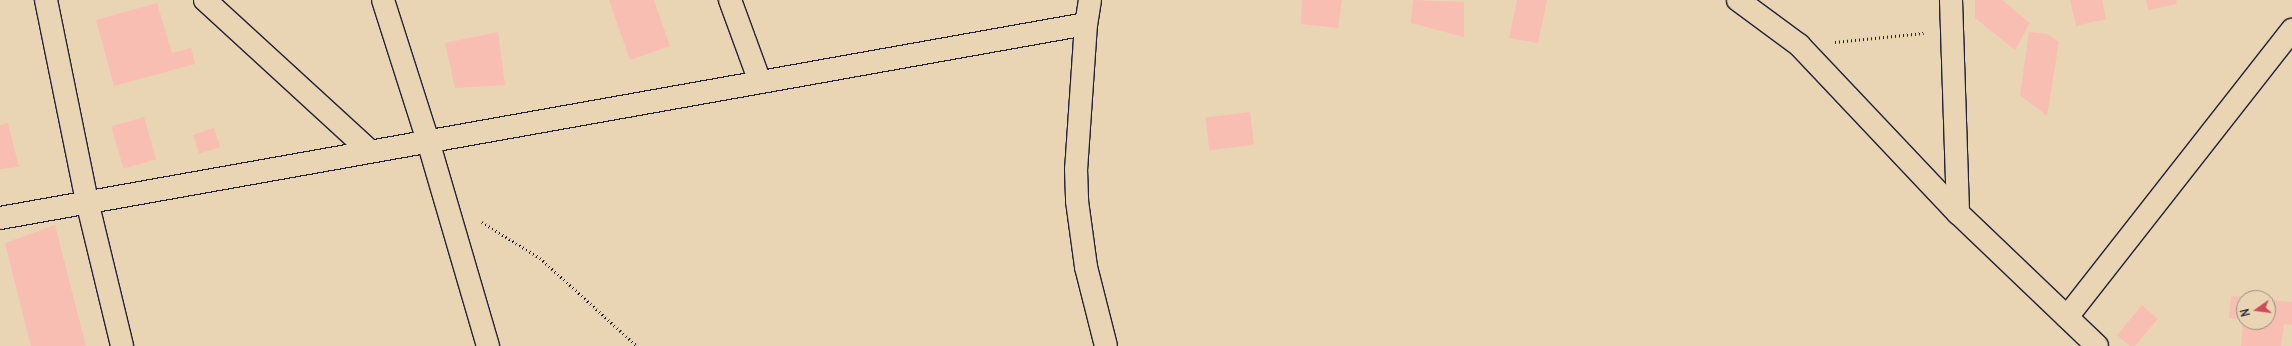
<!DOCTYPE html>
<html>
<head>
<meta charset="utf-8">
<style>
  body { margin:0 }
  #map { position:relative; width:2292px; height:346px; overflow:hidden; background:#e9d5b3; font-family:Delius,sans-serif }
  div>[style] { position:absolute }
  .building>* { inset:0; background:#f9beb2; transform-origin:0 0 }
  .path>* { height:2.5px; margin-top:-1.25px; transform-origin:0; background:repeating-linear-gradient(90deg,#22223b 0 1px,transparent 0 4px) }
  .roads { filter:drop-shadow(1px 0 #22223b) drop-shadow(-1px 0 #22223b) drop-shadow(0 1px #22223b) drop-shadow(0 -1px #22223b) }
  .street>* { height:22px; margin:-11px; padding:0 11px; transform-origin:11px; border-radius:11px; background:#e9d5b3 }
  span { translate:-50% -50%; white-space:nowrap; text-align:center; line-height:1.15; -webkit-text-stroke:4px #e9d5b3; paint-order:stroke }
  .north { position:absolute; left:2236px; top:290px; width:40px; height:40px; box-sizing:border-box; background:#e9d5b3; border:1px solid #998d83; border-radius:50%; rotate:256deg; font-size:11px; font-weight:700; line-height:16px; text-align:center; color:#22223b }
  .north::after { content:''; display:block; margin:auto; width:14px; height:18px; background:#d1495b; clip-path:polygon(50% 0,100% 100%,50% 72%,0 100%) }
</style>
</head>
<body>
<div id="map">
  <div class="building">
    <div style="clip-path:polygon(609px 0,654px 0,670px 46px,630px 60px)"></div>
    <div style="clip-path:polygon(1302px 0,1342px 0,1338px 28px,1301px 24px)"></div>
    <div style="clip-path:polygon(1413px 0,1464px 2px,1464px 37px,1411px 23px)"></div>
    <div style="clip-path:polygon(1517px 0,1547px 0,1538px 43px,1509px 38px)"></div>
    <div style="clip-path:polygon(1975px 0,2002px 0,2030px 23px,2015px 50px,1975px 18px)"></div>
    <div style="clip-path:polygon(2070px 0,2102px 0,2106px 19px,2076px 26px)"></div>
    <div style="clip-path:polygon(2146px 0,2176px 0,2177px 4px,2148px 10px)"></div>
    <div style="clip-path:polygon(157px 3px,172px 53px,191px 48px,195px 64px,114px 86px,96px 20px)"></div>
    <div style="clip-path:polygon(498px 32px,505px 85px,455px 88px,445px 43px)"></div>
    <div style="clip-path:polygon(2029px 32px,2048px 34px,2059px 42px,2047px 116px,2020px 95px)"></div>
    <div style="left:1250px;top:112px;width:33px;height:45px;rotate:83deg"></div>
    <div style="left:144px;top:117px;width:44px;height:34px;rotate:74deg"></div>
    <div style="clip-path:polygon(8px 123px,19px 167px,0 169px,0 125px)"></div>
    <div style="left:214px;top:128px;width:20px;height:22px;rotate:72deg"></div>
    <div style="clip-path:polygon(55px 225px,86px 346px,31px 346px,5px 243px)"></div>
    <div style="clip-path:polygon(2231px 296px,2244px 297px,2244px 320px,2229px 318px)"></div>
    <div style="clip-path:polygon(2268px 300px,2292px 302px,2292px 325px,2284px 324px,2281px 346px,2241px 346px,2243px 322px,2268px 322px)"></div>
    <div style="clip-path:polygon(2142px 305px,2158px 319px,2135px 346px,2130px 346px,2117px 335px)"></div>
  </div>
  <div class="path">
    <div style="left:1835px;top:42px;width:89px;rotate:-5.8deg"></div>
    <div style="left:482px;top:222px;width:68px;rotate:31.8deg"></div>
    <div style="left:540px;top:258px;width:131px;rotate:42.2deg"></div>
  </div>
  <div class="roads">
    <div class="street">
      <div style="left:46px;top:0;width:205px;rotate:78.5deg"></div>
      <div style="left:87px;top:201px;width:149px;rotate:76.4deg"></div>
      <div style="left:205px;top:0;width:224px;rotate:42.5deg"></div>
      <div style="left:383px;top:0;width:148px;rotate:72.3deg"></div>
      <div style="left:428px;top:141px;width:214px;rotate:73.7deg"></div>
      <div style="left:730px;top:0;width:87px;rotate:69.9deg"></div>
      <div style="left:1090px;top:0;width:24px;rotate:99deg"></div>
      <div style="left:1086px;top:24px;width:145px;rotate:93.9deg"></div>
      <div style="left:1076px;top:169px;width:32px;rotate:88deg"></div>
      <div style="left:1077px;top:201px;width:67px;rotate:82.2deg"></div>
      <div style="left:1086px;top:267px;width:81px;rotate:75.8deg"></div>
      <div style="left:1738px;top:0;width:76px;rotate:36.4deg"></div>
      <div style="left:1799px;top:45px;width:231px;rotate:46.6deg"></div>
      <div style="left:1958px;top:213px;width:192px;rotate:43.7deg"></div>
      <div style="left:1951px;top:0;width:213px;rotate:88.1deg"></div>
      <div style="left:0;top:218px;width:1103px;rotate:-10.13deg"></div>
      <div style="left:2067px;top:317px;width:365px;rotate:-51.9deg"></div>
    </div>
  </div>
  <div class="north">N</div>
</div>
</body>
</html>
